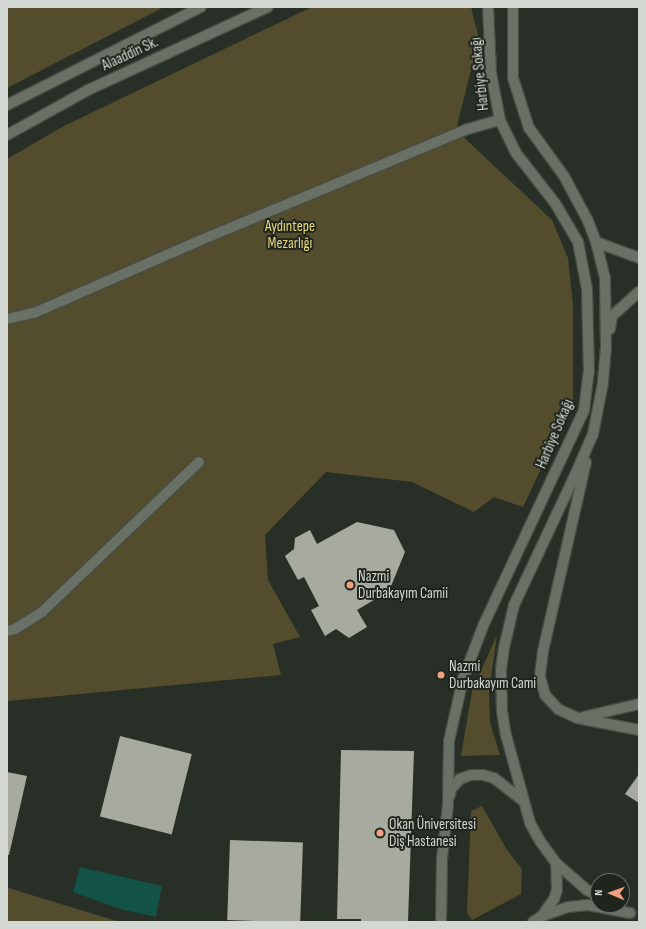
<!DOCTYPE html>
<html>
<head>
<meta charset="utf-8">
<style>
  body { margin:0 }
  #map { position:relative; width:646px; height:929px; overflow:hidden; background:#282f26; font-family:"Sofia Sans Condensed",sans-serif }
  div>[style] { position:absolute }
  .green>* { inset:0; background:#534d2d }
  .water>* { inset:0; background:#135246 }
  .building>* { inset:0; background:#a7aa9e; transform-origin:0 0 }
  .roads { filter:drop-shadow(1px 0 #474d45) drop-shadow(-1px 0 #474d45) drop-shadow(0 1px #474d45) drop-shadow(0 -1px #474d45) }
  .minor>* { height:10px; margin:-5px; padding:0 5px; transform-origin:5px; border-radius:5px; background:#697066 }
  .dots>* { width:11px; height:11px; translate:-50% -50%; box-sizing:border-box; border:2px solid #1f251d; border-radius:50% }
  span { translate:-50% -50%; white-space:nowrap; text-align:center; line-height:1.15; -webkit-text-stroke:4px #1f251d; paint-order:stroke }
  .street-label { font-size:15px; color:#d2d7d1 }
  .park-label { font-size:15px; color:#e7d67d }
  .poi-label { font-size:15px; color:#d2d7d1 }
  .left { translate:0 -50%; text-align:left }
  .frame { position:absolute; inset:0; border:8px solid #d2d7d1; pointer-events:none }
  .north { position:absolute; left:590px; top:873px; width:40px; height:40px; box-sizing:border-box; background:#1f251d; border:1px solid #676c65; border-radius:50%; rotate:272deg; font-size:11px; font-weight:700; line-height:16px; text-align:center; color:#d2d7d1 }
  .north::after { content:''; display:block; margin:auto; width:14px; height:18px; background:#f3a081; clip-path:polygon(50% 0,100% 100%,50% 72%,0 100%) }
</style>
</head>
<body>
<div id="map">
  <div class="green">
    <div style="clip-path:polygon(7px 7px,164px 7px,7px 88px)"></div>
    <div style="clip-path:polygon(312px 7px,471px 7px,479px 38px,456px 130px,552px 220px,568px 258px,573px 305px,573px 401px,523px 507px,494px 497px,474px 512px,412px 482px,326px 472px,265px 535px,268px 580px,300px 637px,273px 644px,281px 675px,7px 701px,7px 159px,64px 126px)"></div>
    <div style="clip-path:polygon(497px 635px,489px 692px,490px 723px,500px 755px,461px 756px,472px 691px)"></div>
    <div style="clip-path:polygon(482px 806px,507px 850px,522px 869px,521px 894px,472px 920px,467px 913px,471px 811px)"></div>
    <div style="clip-path:polygon(7px 887px,18px 891px,120px 922px,7px 922px)"></div>
  </div>
  <div class="water">
    <div style="clip-path:polygon(80px 867px,162px 886px,156px 917px,120px 909px,73px 892px)"></div>
  </div>
  <div class="building">
    <div style="clip-path:polygon(357px 522px,394px 530px,405px 552px,389px 591px,357px 610px,367px 627px,349px 638px,336px 629px,325px 636px,311px 610px,319px 606px,304px 577px,298px 580px,285px 556px,294px 549px,295px 538px,310px 530px,317px 544px)"></div>
    <div style="left:120px;top:736px;width:74px;height:83px;rotate:14deg"></div>
    <div style="clip-path:polygon(341px 750px,414px 751px,408px 922px,361px 922px,361px 919px,337px 919px)"></div>
    <div style="clip-path:polygon(7px 772px,27px 776px,9px 855px,7px 855px)"></div>
    <div style="clip-path:polygon(639px 774px,639px 803px,625px 794px)"></div>
    <div style="left:230px;top:840px;width:73px;height:80px;rotate:2deg"></div>
  </div>
  <div class="roads">
    <div class="minor">
      <div style="left:513px;top:7px;width:71px;rotate:90deg"></div>
      <div style="left:513px;top:78px;width:52px;rotate:72.3deg"></div>
      <div style="left:529px;top:128px;width:59px;rotate:53.9deg"></div>
      <div style="left:564px;top:176px;width:51px;rotate:61.9deg"></div>
      <div style="left:588px;top:221px;width:22px;rotate:69deg"></div>
      <div style="left:596px;top:242px;width:36px;rotate:76deg"></div>
      <div style="left:605px;top:277px;width:70px;rotate:89.2deg"></div>
      <div style="left:606px;top:347px;width:36px;rotate:95deg"></div>
      <div style="left:603px;top:383px;width:52px;rotate:101.1deg"></div>
      <div style="left:593px;top:434px;width:45px;rotate:113.7deg"></div>
      <div style="left:575px;top:475px;width:144px;rotate:115.1deg"></div>
      <div style="left:514px;top:605px;width:44px;rotate:103.1deg"></div>
      <div style="left:504px;top:648px;width:22px;rotate:98deg"></div>
      <div style="left:501px;top:670px;width:41px;rotate:88.6deg"></div>
      <div style="left:502px;top:711px;width:24px;rotate:81deg"></div>
      <div style="left:506px;top:735px;width:91px;rotate:74.7deg"></div>
      <div style="left:530px;top:823px;width:21px;rotate:61deg"></div>
      <div style="left:540px;top:841px;width:27px;rotate:54deg"></div>
      <div style="left:556px;top:863px;width:41px;rotate:41.1deg"></div>
      <div style="left:587px;top:890px;width:13px;rotate:29deg"></div>
      <div style="left:7px;top:105px;width:217px;rotate:-26.8deg"></div>
      <div style="left:7px;top:135px;width:93px;rotate:-29.1deg"></div>
      <div style="left:88px;top:90px;width:198px;rotate:-24.8deg"></div>
      <div style="left:596px;top:242px;width:46px;rotate:20.4deg"></div>
      <div style="left:7px;top:319px;width:28px;rotate:-13deg"></div>
      <div style="left:34px;top:313px;width:182px;rotate:-23.6deg"></div>
      <div style="left:201px;top:240px;width:289px;rotate:-22.6deg"></div>
      <div style="left:468px;top:129px;width:33px;rotate:-16deg"></div>
      <div style="left:610px;top:329px;width:13px;rotate:-81deg"></div>
      <div style="left:612px;top:316px;width:36px;rotate:-42deg"></div>
      <div style="left:586px;top:462px;width:194px;rotate:102.8deg"></div>
      <div style="left:543px;top:651px;width:26px;rotate:97deg"></div>
      <div style="left:540px;top:677px;width:19px;rotate:74deg"></div>
      <div style="left:545px;top:695px;width:19px;rotate:47deg"></div>
      <div style="left:558px;top:709px;width:21px;rotate:25deg"></div>
      <div style="left:577px;top:718px;width:63px;rotate:11deg"></div>
      <div style="left:7px;top:631px;width:8px;rotate:-14deg"></div>
      <div style="left:15px;top:629px;width:32px;rotate:-32deg"></div>
      <div style="left:42px;top:612px;width:217px;rotate:-43.7deg"></div>
      <div style="left:583px;top:717px;width:57px;rotate:-13.1deg"></div>
      <div style="left:450px;top:795px;width:6px;rotate:-81deg"></div>
      <div style="left:451px;top:789px;width:13px;rotate:-48deg"></div>
      <div style="left:460px;top:779px;width:12px;rotate:-20deg"></div>
      <div style="left:471px;top:775px;width:12px"></div>
      <div style="left:483px;top:775px;width:11px;rotate:15deg"></div>
      <div style="left:494px;top:778px;width:37px;rotate:38deg"></div>
      <div style="left:542px;top:916px;width:21px;rotate:-55deg"></div>
      <div style="left:554px;top:899px;width:9px;rotate:-72deg"></div>
      <div style="left:557px;top:890px;width:27px;rotate:-92deg"></div>
      <div style="left:441px;top:922px;width:63px;rotate:-89.1deg"></div>
      <div style="left:442px;top:859px;width:54px;rotate:-83.7deg"></div>
      <div style="left:448px;top:805px;width:64px;rotate:-89.1deg"></div>
      <div style="left:449px;top:741px;width:64px;rotate:-77.3deg"></div>
      <div style="left:463px;top:679px;width:57px;rotate:-69.3deg"></div>
      <div style="left:483px;top:626px;width:238px;rotate:-64.9deg"></div>
      <div style="left:584px;top:410px;width:38px;rotate:-83deg"></div>
      <div style="left:589px;top:372px;width:83px;rotate:-91.4deg"></div>
      <div style="left:587px;top:289px;width:48px;rotate:-100.8deg"></div>
      <div style="left:578px;top:242px;width:45px;rotate:-120.5deg"></div>
      <div style="left:555px;top:203px;width:63px;rotate:-128deg"></div>
      <div style="left:516px;top:153px;width:37px;rotate:-116deg"></div>
      <div style="left:500px;top:120px;width:48px;rotate:-100.8deg"></div>
      <div style="left:491px;top:73px;width:66px;rotate:-92.6deg"></div>
      <div style="left:533px;top:922px;width:11px;rotate:-34deg"></div>
      <div style="left:542px;top:916px;width:28px;rotate:-19deg"></div>
      <div style="left:568px;top:907px;width:20px;rotate:-6deg"></div>
      <div style="left:588px;top:905px;width:43px;rotate:10.8deg"></div>
    </div>
  </div>
  <div class="dots">
    <div style="left:350px;top:585px;background:#f3a081"></div>
    <div style="left:441px;top:675px;background:#f3a081"></div>
    <div style="left:380px;top:833px;background:#f3a081"></div>
  </div>
  <div class="street-label">
    <span style="left:130px;top:54px;rotate:-25deg">Alaaddin Sk.</span>
    <span style="left:480px;top:74px;rotate:-96deg">Harbiye Sokağı</span>
    <span style="left:555px;top:434px;rotate:-67deg">Harbiye Sokağı</span>
  </div>
  <div class="park-label">
    <span style="left:290px;top:235px">Aydıntepe<br>Mezarlığı</span>
  </div>
  <div class="poi-label">
    <span class="left" style="left:358px;top:585px">Nazmi<br>Durbakayım Camii</span>
    <span class="left" style="left:449px;top:675px">Nazmi<br>Durbakayım Cami</span>
    <span class="left" style="left:389px;top:833px">Okan Üniversitesi<br>Diş Hastanesi</span>
  </div>
  <div class="frame"></div>
  <div class="north">N</div>
</div>
</body>
</html>
